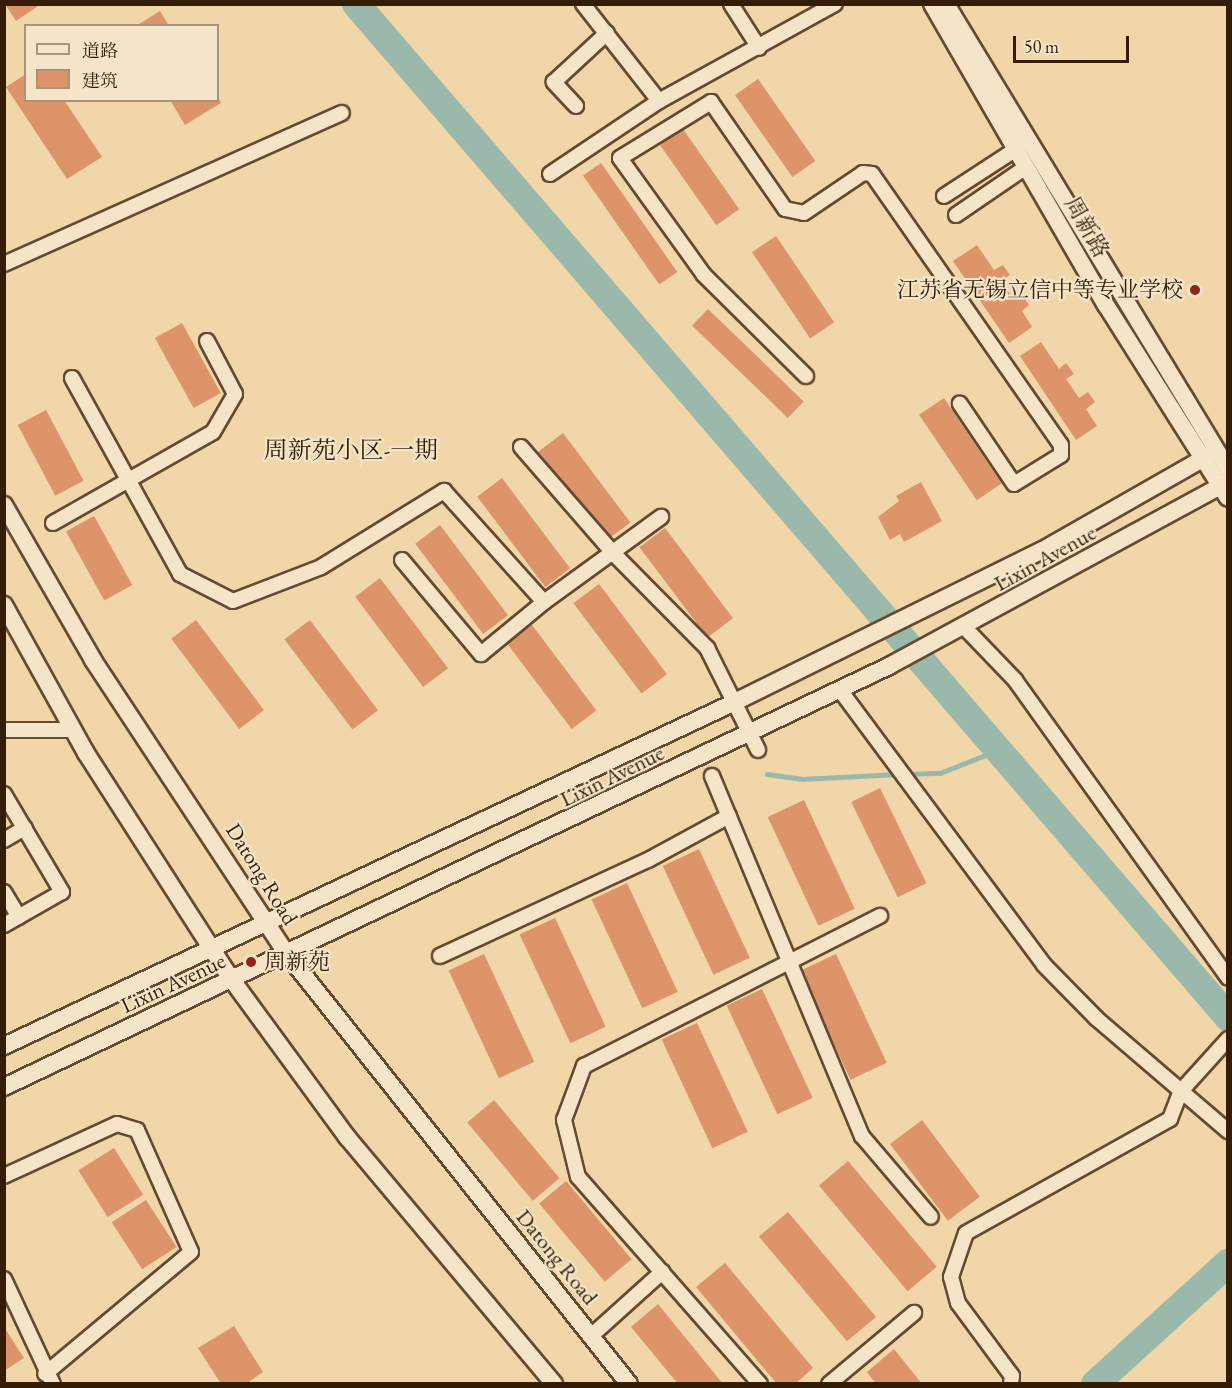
<!DOCTYPE html>
<html>
<head>
<meta charset="utf-8">
<style>
  body { margin:0 }
  #map { position:relative; width:1232px; height:1388px; overflow:hidden; background:#f0d6a9; font-family:"EB Garamond","Noto Serif SC",serif }
  div>[style] { position:absolute }
  .stream>* { height:4.5px; margin:-2.25px; padding:0 2.25px; transform-origin:2.25px; border-radius:2.25px; background:#9ab9aa }
  .river>* { height:28px; margin:-14px; padding:0 14px; transform-origin:14px; border-radius:14px; background:#9ab9aa }
  .building>* { inset:0; background:#dd946a; transform-origin:0 0 }
  .roads { filter:drop-shadow(2px 0 #644a30) drop-shadow(-2px 0 #644a30) drop-shadow(0 2px #644a30) drop-shadow(0 -2px #644a30) }
  .minor>* { height:14px; margin:-7px; padding:0 7px; transform-origin:7px; border-radius:7px; background:#f5e4c7 }
  .tertiary>* { height:16px; margin:-8px; padding:0 8px; transform-origin:8px; border-radius:8px; background:#f5e4c7 }
  .dots>* { width:16px; height:16px; translate:-50% -50%; box-sizing:border-box; border:3px solid #f5e4c7; border-radius:50% }
  span { translate:-50% -50%; white-space:nowrap; text-align:center; line-height:1.15; -webkit-text-stroke:4.5px #f5e4c7; paint-order:stroke }
  .street-label { font-size:22px; color:#351c07 }
  .poi-label { font-size:22px; color:#351c07 }
  .right { translate:-100% -50%; text-align:right }
  .left { translate:0 -50%; text-align:left }
  .neighbourhood-label { font-size:24px; color:#351c07 }
  .frame { position:absolute; inset:0; border:6px solid #351c07; pointer-events:none }
  .legend { position:absolute; left:24px; top:24px; width:195px; height:78px; box-sizing:border-box; background:#f5e4c7; border:2px solid #a8947a; margin:0; padding:8px 10px; list-style:none; font-size:18px; color:#351c07 }
  .legend li { display:flex; align-items:center; gap:12px; height:30px }
  .legend b { width:30px; border:2px solid #a8947a }
  .scale { position:absolute; left:1013px; top:36px; width:116px; height:27px; box-sizing:border-box; border:3px solid #351c07; border-top:0; padding-left:8px; font-size:18px; line-height:21px; white-space:nowrap; color:#351c07; -webkit-text-stroke:4px #f5e4c7; paint-order:stroke }
</style>
</head>
<body>
<div id="map">
  <div class="stream">
    <div style="left:767px;top:774px;width:34px;rotate:8deg"></div>
    <div style="left:801px;top:779px;width:97px;rotate:-3deg"></div>
    <div style="left:906px;top:774px;width:34px;rotate:-2deg"></div>
    <div style="left:940px;top:773px;width:66px;rotate:-21.5deg"></div>
  </div>
  <div class="river">
    <div style="left:356px;top:4px;width:1337px;rotate:49.28deg"></div>
    <div style="left:1095px;top:1384px;width:180px;rotate:-42.3deg"></div>
  </div>
  <div class="building">
    <div style="clip-path:polygon(5px 4px,41px 4px,16px 21px)"></div>
    <div style="clip-path:polygon(160px 11px,169px 26px,136px 26px)"></div>
    <div style="clip-path:polygon(26px 74px,26px 100px,64px 100px,102px 157px,67px 179px,6px 87px)"></div>
    <div style="left:758px;top:79px;width:100px;height:28px;rotate:55deg"></div>
    <div style="clip-path:polygon(218px 97px,221px 103px,185px 125px,170px 100px)"></div>
    <div style="left:683px;top:129px;width:98px;height:28px;rotate:55deg"></div>
    <div style="left:601px;top:163px;width:133px;height:22px;rotate:55deg"></div>
    <div style="left:776px;top:236px;width:104px;height:29px;rotate:56deg"></div>
    <div style="clip-path:polygon(977px 245px,994px 270px,1003px 265px,1010px 275px,1001px 281px,1014px 300px,1022px 294px,1029px 305px,1022px 311px,1032px 327px,1009px 343px,953px 261px)"></div>
    <div style="left:708px;top:309px;width:133px;height:23px;rotate:44deg"></div>
    <div style="left:182px;top:323px;width:80px;height:31px;rotate:61deg"></div>
    <div style="clip-path:polygon(1041px 342px,1059px 369px,1066px 363px,1074px 374px,1066px 379px,1079px 398px,1088px 392px,1095px 402px,1086px 409px,1097px 426px,1076px 440px,1020px 356px)"></div>
    <div style="left:944px;top:398px;width:103px;height:30px;rotate:56deg"></div>
    <div style="left:46px;top:410px;width:80px;height:32px;rotate:62deg"></div>
    <div style="left:563px;top:433px;width:112px;height:31px;rotate:53deg"></div>
    <div style="left:502px;top:478px;width:113px;height:31px;rotate:53deg"></div>
    <div style="clip-path:polygon(921px 482px,942px 521px,904px 542px,900px 534px,890px 540px,878px 517px,899px 501px,896px 496px)"></div>
    <div style="left:94px;top:516px;width:79px;height:32px;rotate:61deg"></div>
    <div style="left:440px;top:525px;width:113px;height:31px;rotate:53deg"></div>
    <div style="left:665px;top:528px;width:113px;height:32px;rotate:53deg"></div>
    <div style="left:380px;top:578px;width:113px;height:31px;rotate:53deg"></div>
    <div style="left:599px;top:584px;width:113px;height:32px;rotate:53deg"></div>
    <div style="left:196px;top:620px;width:113px;height:31px;rotate:53deg"></div>
    <div style="left:310px;top:620px;width:113px;height:32px;rotate:53deg"></div>
    <div style="left:529px;top:621px;width:112px;height:31px;rotate:53deg"></div>
    <div style="left:880px;top:788px;width:106px;height:32px;rotate:64deg"></div>
    <div style="left:804px;top:800px;width:120px;height:40px;rotate:65deg"></div>
    <div style="left:699px;top:849px;width:120px;height:40px;rotate:65deg"></div>
    <div style="left:627px;top:883px;width:120px;height:39px;rotate:65deg"></div>
    <div style="left:555px;top:918px;width:120px;height:39px;rotate:65deg"></div>
    <div style="left:484px;top:954px;width:119px;height:39px;rotate:65deg"></div>
    <div style="left:836px;top:954px;width:120px;height:40px;rotate:65deg"></div>
    <div style="left:762px;top:989px;width:120px;height:39px;rotate:65deg"></div>
    <div style="left:697px;top:1023px;width:120px;height:39px;rotate:65deg"></div>
    <div style="left:494px;top:1100px;width:102px;height:35px;rotate:50deg"></div>
    <div style="left:922px;top:1120px;width:96px;height:40px;rotate:53deg"></div>
    <div style="left:114px;top:1148px;width:55px;height:42px;rotate:58deg"></div>
    <div style="left:848px;top:1161px;width:138px;height:38px;rotate:50deg"></div>
    <div style="left:566px;top:1181px;width:102px;height:35px;rotate:50deg"></div>
    <div style="left:146px;top:1200px;width:56px;height:41px;rotate:57deg"></div>
    <div style="left:788px;top:1212px;width:137px;height:38px;rotate:50deg"></div>
    <div style="clip-path:polygon(725px 1263px,813px 1368px,795px 1384px,777px 1384px,696px 1287px)"></div>
    <div style="clip-path:polygon(658px 1304px,723px 1384px,678px 1384px,631px 1327px)"></div>
    <div style="clip-path:polygon(234px 1326px,263px 1372px,246px 1384px,221px 1384px,198px 1348px)"></div>
    <div style="clip-path:polygon(4px 1327px,24px 1358px,4px 1371px)"></div>
    <div style="clip-path:polygon(894px 1349px,922px 1384px,876px 1384px,867px 1372px)"></div>
  </div>
  <div class="roads">
    <div class="minor">
      <div style="left:583px;top:4px;width:123px;rotate:51.9deg"></div>
      <div style="left:731px;top:4px;width:52px;rotate:57.5deg"></div>
      <div style="left:576px;top:106px;width:33px;rotate:-133deg"></div>
      <div style="left:554px;top:82px;width:72px;rotate:-42.8deg"></div>
      <div style="left:550px;top:174px;width:131px;rotate:-33.8deg"></div>
      <div style="left:659px;top:101px;width:201px;rotate:-28.9deg"></div>
      <div style="left:944px;top:196px;width:86px;rotate:-33.1deg"></div>
      <div style="left:956px;top:215px;width:85px;rotate:-34.4deg"></div>
      <div style="left:4px;top:264px;width:370px;rotate:-24.1deg"></div>
      <div style="left:806px;top:376px;width:144px;rotate:-135.3deg"></div>
      <div style="left:704px;top:275px;width:144px;rotate:-125.7deg"></div>
      <div style="left:620px;top:158px;width:107px;rotate:-31.6deg"></div>
      <div style="left:711px;top:102px;width:130px;rotate:55.3deg"></div>
      <div style="left:785px;top:209px;width:19px;rotate:12deg"></div>
      <div style="left:804px;top:213px;width:71px;rotate:-34.1deg"></div>
      <div style="left:863px;top:173px;width:9px;rotate:6deg"></div>
      <div style="left:872px;top:174px;width:330px;rotate:55.1deg"></div>
      <div style="left:1061px;top:445px;width:10px;rotate:90deg"></div>
      <div style="left:1061px;top:455px;width:55px;rotate:148.3deg"></div>
      <div style="left:1014px;top:484px;width:97px;rotate:-124deg"></div>
      <div style="left:72px;top:378px;width:224px;rotate:61.1deg"></div>
      <div style="left:180px;top:574px;width:59px;rotate:27deg"></div>
      <div style="left:233px;top:601px;width:94px;rotate:-21.1deg"></div>
      <div style="left:321px;top:567px;width:145px;rotate:-31.7deg"></div>
      <div style="left:444px;top:491px;width:149px;rotate:48deg"></div>
      <div style="left:544px;top:602px;width:145px;rotate:-36deg"></div>
      <div style="left:521px;top:447px;width:140px;rotate:49deg"></div>
      <div style="left:613px;top:553px;width:134px;rotate:45.3deg"></div>
      <div style="left:707px;top:648px;width:114px;rotate:63.4deg"></div>
      <div style="left:53px;top:523px;width:184px;rotate:-29.6deg"></div>
      <div style="left:213px;top:432px;width:44px;rotate:-59.9deg"></div>
      <div style="left:235px;top:394px;width:60px;rotate:-117.8deg"></div>
      <div style="left:402px;top:560px;width:123px;rotate:50deg"></div>
      <div style="left:481px;top:654px;width:82px;rotate:-39.5deg"></div>
      <div style="left:965px;top:628px;width:72px;rotate:46.1deg"></div>
      <div style="left:1015px;top:680px;width:366px;rotate:54.4deg"></div>
      <div style="left:840px;top:690px;width:342px;rotate:53.4deg"></div>
      <div style="left:1044px;top:965px;width:74px;rotate:45.5deg"></div>
      <div style="left:1096px;top:1018px;width:174px;rotate:40.6deg"></div>
      <div style="left:4px;top:730px;width:70px"></div>
      <div style="left:712px;top:776px;width:390px;rotate:67.4deg"></div>
      <div style="left:862px;top:1136px;width:106px;rotate:49.6deg"></div>
      <div style="left:4px;top:794px;width:114px;rotate:59.4deg"></div>
      <div style="left:62px;top:892px;width:67px;rotate:150.4deg"></div>
      <div style="left:4px;top:840px;width:24px;rotate:-30deg"></div>
      <div style="left:4px;top:892px;width:29px;rotate:59deg"></div>
      <div style="left:440px;top:956px;width:229px;rotate:-24.8deg"></div>
      <div style="left:648px;top:860px;width:92px;rotate:-28.5deg"></div>
      <div style="left:4px;top:1176px;width:124px;rotate:-24.7deg"></div>
      <div style="left:117px;top:1124px;width:21px;rotate:17deg"></div>
      <div style="left:137px;top:1130px;width:133px;rotate:66.1deg"></div>
      <div style="left:191px;top:1252px;width:190px;rotate:140.1deg"></div>
      <div style="left:4px;top:1279px;width:116px;rotate:65deg"></div>
      <div style="left:591px;top:1336px;width:96px;rotate:-42deg"></div>
      <div style="left:760px;top:1384px;width:276px;rotate:-131.3deg"></div>
      <div style="left:578px;top:1177px;width:59px;rotate:-103.8deg"></div>
      <div style="left:564px;top:1120px;width:58px;rotate:-69.7deg"></div>
      <div style="left:584px;top:1066px;width:332px;rotate:-26.9deg"></div>
      <div style="left:829px;top:1384px;width:111px;rotate:-39.9deg"></div>
      <div style="left:1011px;top:1384px;width:8px;rotate:-83deg"></div>
      <div style="left:1012px;top:1376px;width:91px;rotate:-126.5deg"></div>
      <div style="left:958px;top:1303px;width:27px;rotate:-105deg"></div>
      <div style="left:951px;top:1277px;width:46px;rotate:-71.2deg"></div>
      <div style="left:966px;top:1233px;width:234px;rotate:-29.2deg"></div>
      <div style="left:1170px;top:1119px;width:30px;rotate:-69deg"></div>
      <div style="left:1181px;top:1091px;width:70px;rotate:-47.9deg"></div>
    </div>
    <div class="tertiary">
      <div style="left:932px;top:4px;width:348px;rotate:60deg"></div>
      <div style="left:1106px;top:305px;width:228px;rotate:57.7deg"></div>
      <div style="left:946px;top:4px;width:544px;rotate:58.77deg"></div>
      <div style="left:4px;top:505px;width:179px;rotate:60.1deg"></div>
      <div style="left:93px;top:660px;width:352px;rotate:56.6deg"></div>
      <div style="left:287px;top:954px;width:549px;rotate:51.5deg"></div>
      <div style="left:4px;top:605px;width:169px;rotate:61deg"></div>
      <div style="left:86px;top:753px;width:270px;rotate:57.3deg"></div>
      <div style="left:232px;top:980px;width:195px;rotate:53.8deg"></div>
      <div style="left:347px;top:1137px;width:322px;rotate:50deg"></div>
      <div style="left:4px;top:1046px;width:810px;rotate:-25.2deg"></div>
      <div style="left:737px;top:701px;width:339px;rotate:-26.3deg"></div>
      <div style="left:1041px;top:551px;width:202px;rotate:-29.7deg"></div>
      <div style="left:4px;top:1087px;width:980px;rotate:-25.44deg"></div>
      <div style="left:889px;top:666px;width:386px;rotate:-28.5deg"></div>
    </div>
  </div>
  <div class="dots">
    <div style="left:1195px;top:290px;background:#8f2418"></div>
    <div style="left:251px;top:962px;background:#8f2418"></div>
  </div>
  <div class="street-label">
    <span style="left:1087px;top:227px;rotate:60deg">周新路</span>
    <span style="left:1045px;top:558px;rotate:-29deg">Lixin Avenue</span>
    <span style="left:612px;top:776px;rotate:-26deg">Lixin Avenue</span>
    <span style="left:262px;top:874px;rotate:58deg">Datong Road</span>
    <span style="left:173px;top:983px;rotate:-25deg">Lixin Avenue</span>
    <span style="left:557px;top:1257px;rotate:51deg">Datong Road</span>
  </div>
  <div class="poi-label">
    <span class="right" style="left:1183px;top:290px">江苏省无锡立信中等专业学校</span>
    <span class="left" style="left:264px;top:962px">周新苑</span>
  </div>
  <div class="neighbourhood-label">
    <span style="left:351px;top:450px">周新苑小区-一期</span>
  </div>
  <div class="frame"></div>
  <ul class="legend">
  <li><b style="height:8px;background:#f5e4c7"></b>道路</li>
  <li><b style="height:16px;background:#dd946a"></b>建筑</li>
  </ul>
  <div class="scale">50 m</div>
</div>
</body>
</html>
